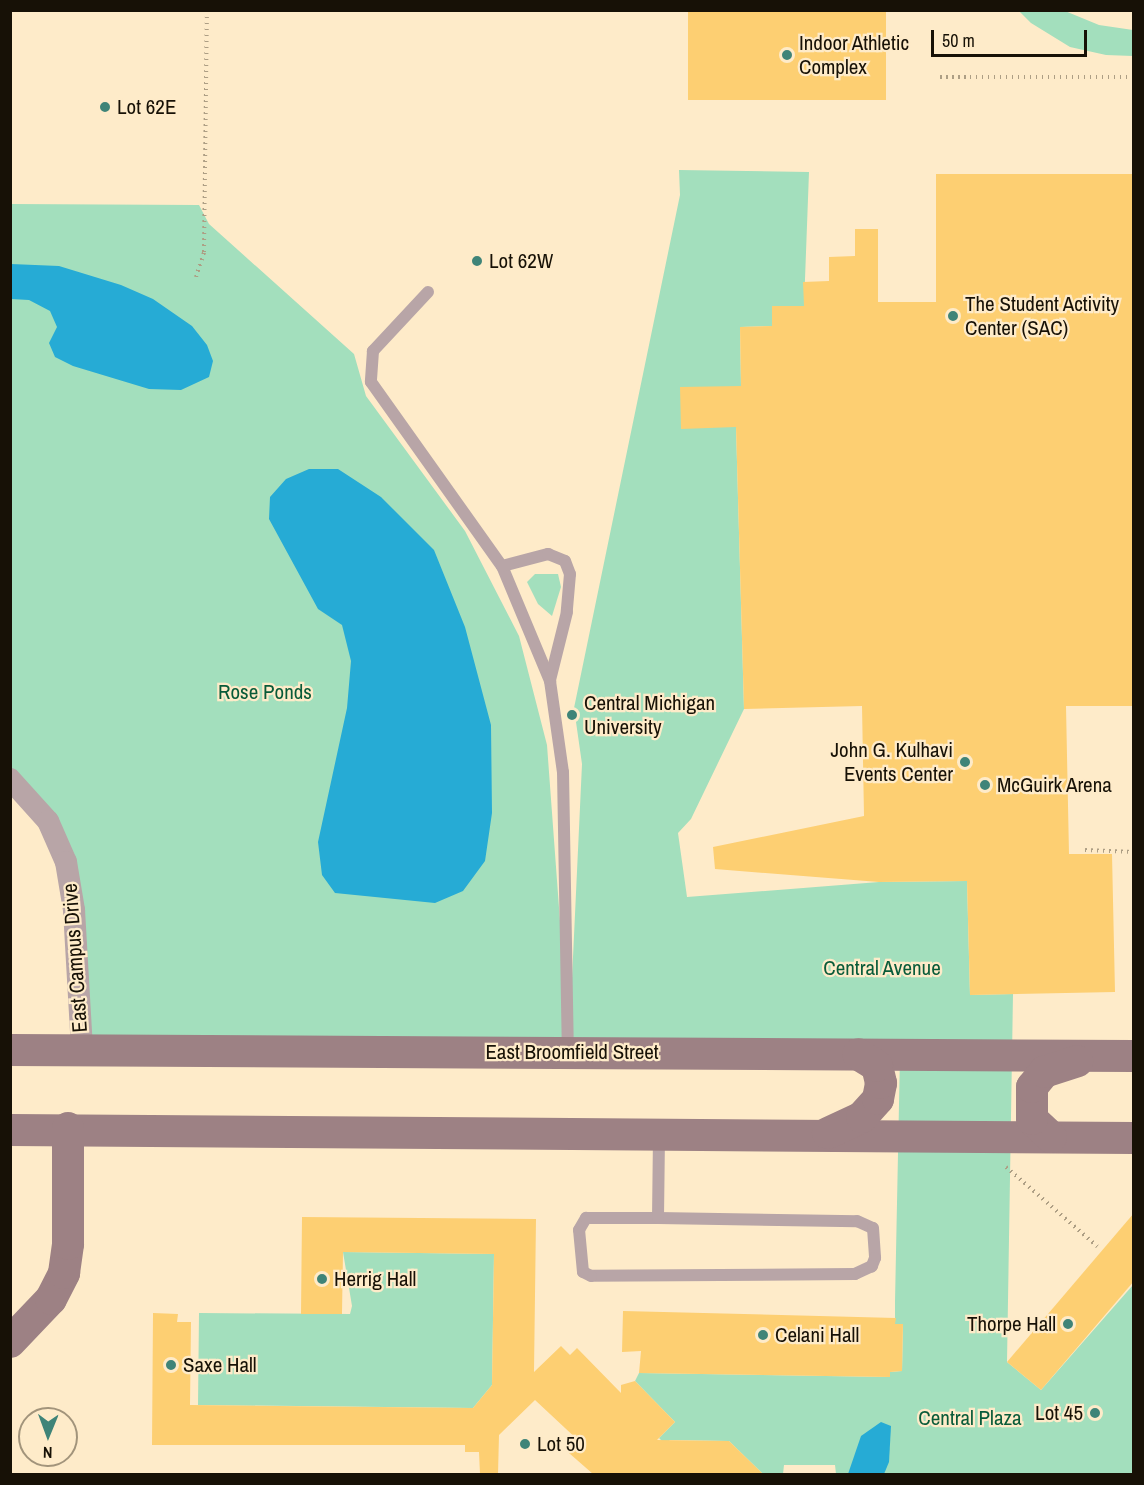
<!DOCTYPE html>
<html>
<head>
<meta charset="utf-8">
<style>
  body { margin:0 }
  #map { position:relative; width:1144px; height:1485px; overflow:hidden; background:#feebc9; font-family:"Archivo Narrow",sans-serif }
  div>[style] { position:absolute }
  .green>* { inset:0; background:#a3dfbd }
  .water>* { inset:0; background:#26abd5 }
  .building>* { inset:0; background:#fdcf72; transform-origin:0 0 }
  .path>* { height:4px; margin-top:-2px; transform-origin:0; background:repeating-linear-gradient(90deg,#ad9e84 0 1.5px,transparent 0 6px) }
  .lane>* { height:12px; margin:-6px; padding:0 6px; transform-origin:6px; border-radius:6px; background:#b8a5a7 }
  .street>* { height:22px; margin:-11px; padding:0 11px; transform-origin:11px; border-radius:11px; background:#b8a5a7 }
  .secondary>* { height:32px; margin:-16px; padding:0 16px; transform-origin:16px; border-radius:16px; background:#9d8184 }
  .dots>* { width:16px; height:16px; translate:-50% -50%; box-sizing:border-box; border:3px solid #feebc9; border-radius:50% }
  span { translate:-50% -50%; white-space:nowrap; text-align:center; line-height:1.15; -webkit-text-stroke:4.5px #feebc9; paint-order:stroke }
  .poi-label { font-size:21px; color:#171106 }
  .left { translate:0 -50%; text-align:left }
  .right { translate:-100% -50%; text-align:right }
  .park-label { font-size:21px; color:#095b39 }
  .street-label { font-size:21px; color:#171106 }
  .frame { position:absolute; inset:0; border:12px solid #171106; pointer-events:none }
  .north { position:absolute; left:18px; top:1407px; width:60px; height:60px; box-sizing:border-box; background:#feebc9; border:2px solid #a2947b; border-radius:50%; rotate:181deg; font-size:16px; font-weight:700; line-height:24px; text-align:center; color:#171106 }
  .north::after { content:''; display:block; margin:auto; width:21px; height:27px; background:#3f8478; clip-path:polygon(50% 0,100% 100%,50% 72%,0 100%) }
  .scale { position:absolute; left:931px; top:30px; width:156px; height:27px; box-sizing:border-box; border:3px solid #171106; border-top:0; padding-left:8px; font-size:18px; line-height:21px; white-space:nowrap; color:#171106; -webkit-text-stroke:4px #feebc9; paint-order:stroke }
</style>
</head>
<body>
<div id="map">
  <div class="green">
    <div style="clip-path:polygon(1019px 11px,1065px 11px,1099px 25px,1133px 30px,1133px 56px,1106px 55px,1070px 47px,1031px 23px)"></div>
    <div style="clip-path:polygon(679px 170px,809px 172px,804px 306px,772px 306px,772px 326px,740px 327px,741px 386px,736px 427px,744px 709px,691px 819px,678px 833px,687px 897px,879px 882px,967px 881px,970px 995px,1013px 994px,1007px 1362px,1041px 1390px,1133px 1285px,1133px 1474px,836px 1474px,835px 1465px,784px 1465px,783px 1474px,763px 1474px,729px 1441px,670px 1440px,665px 1444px,659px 1438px,675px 1422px,635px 1381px,639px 1373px,889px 1377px,890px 1372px,902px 1371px,903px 1325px,895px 1324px,895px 1302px,900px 1055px,82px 1049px,69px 879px,11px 779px,10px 204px,199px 205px,209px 224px,354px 354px,366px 396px,465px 531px,519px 636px,547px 745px,569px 1043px,582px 764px,574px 708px,680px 195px)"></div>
    <div style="clip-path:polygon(535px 574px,558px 574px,561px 587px,552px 616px,538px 604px,527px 582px)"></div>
    <div style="clip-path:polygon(343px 1252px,494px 1254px,492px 1385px,473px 1408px,198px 1405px,199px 1313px,350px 1314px,352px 1306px)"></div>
  </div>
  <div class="water">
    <div style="clip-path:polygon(11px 264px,59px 266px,121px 285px,153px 299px,192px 326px,207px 345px,213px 361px,209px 377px,181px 390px,149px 389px,73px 366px,55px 357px,49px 343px,57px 327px,50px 311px,29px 300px,11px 299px)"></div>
    <div style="clip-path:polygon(309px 469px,338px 469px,381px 497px,434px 550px,465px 627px,491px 725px,492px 813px,485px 861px,463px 891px,435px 903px,335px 893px,322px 875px,318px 842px,347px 708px,351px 661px,342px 625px,318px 609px,269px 519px,270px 497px,286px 479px)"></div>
    <div style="clip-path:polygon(881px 1422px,891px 1426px,889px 1462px,884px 1474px,848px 1474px,861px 1436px)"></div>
  </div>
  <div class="building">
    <div style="left:688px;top:10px;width:198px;height:90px"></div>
    <div style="clip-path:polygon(936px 174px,1134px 174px,1134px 706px,1066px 706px,1069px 854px,1112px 854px,1115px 992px,970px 995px,967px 881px,879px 882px,715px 869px,713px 847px,864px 816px,862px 706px,744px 709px,736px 427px,681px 429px,680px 387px,741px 386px,740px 327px,772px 326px,772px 306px,804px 306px,803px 282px,829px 281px,829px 257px,855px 256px,855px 229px,878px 229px,878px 302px,936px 302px)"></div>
    <div style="clip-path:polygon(1134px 1213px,1134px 1281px,1041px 1390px,1007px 1362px)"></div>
    <div style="clip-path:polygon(302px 1217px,536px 1219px,534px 1372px,561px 1346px,570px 1355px,577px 1348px,621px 1393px,621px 1385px,635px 1381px,675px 1422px,657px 1440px,729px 1441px,763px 1474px,593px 1474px,569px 1453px,580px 1442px,535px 1400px,499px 1435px,498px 1474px,480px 1474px,479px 1452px,465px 1452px,465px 1445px,152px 1445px,153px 1313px,178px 1314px,177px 1322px,191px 1322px,190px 1405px,473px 1408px,492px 1385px,494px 1254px,343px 1252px,342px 1314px,301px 1314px)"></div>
    <div style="clip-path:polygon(623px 1311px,896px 1318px,895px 1324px,903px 1324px,902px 1371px,890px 1372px,890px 1377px,639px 1373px,641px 1351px,622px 1352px)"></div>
  </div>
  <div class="path">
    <div style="left:940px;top:77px;width:194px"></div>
    <div style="left:196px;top:277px;width:26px;rotate:-72deg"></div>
    <div style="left:204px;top:252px;width:242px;rotate:-89.3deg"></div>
    <div style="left:1085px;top:850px;width:49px;rotate:2.3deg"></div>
    <div style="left:1006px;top:1167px;width:121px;rotate:41deg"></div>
  </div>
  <div class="lane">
    <div style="left:428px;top:292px;width:81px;rotate:133deg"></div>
    <div style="left:373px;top:351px;width:31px;rotate:94deg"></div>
    <div style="left:371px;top:382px;width:226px;rotate:54.6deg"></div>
    <div style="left:502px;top:566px;width:125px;rotate:67.3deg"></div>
    <div style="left:550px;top:681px;width:92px;rotate:81.9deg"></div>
    <div style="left:563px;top:772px;width:280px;rotate:89deg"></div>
    <div style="left:502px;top:566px;width:48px;rotate:-14.6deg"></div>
    <div style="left:548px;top:554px;width:18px;rotate:22deg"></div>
    <div style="left:565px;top:561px;width:14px;rotate:69deg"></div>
    <div style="left:570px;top:574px;width:38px;rotate:95deg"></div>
    <div style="left:567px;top:612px;width:70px;rotate:104deg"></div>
    <div style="left:658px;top:1218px;width:199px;rotate:0.9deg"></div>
    <div style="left:857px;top:1221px;width:17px;rotate:24deg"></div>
    <div style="left:873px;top:1228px;width:30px;rotate:86deg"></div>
    <div style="left:875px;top:1258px;width:9px;rotate:111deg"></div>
    <div style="left:872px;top:1266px;width:19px;rotate:155deg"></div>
    <div style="left:855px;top:1274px;width:264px;rotate:179.6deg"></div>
    <div style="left:591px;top:1276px;width:9px;rotate:-153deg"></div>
    <div style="left:583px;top:1272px;width:42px;rotate:-95.4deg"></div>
    <div style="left:579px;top:1230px;width:14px;rotate:-60deg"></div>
    <div style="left:586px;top:1218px;width:72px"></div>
    <div style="left:658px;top:1218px;width:82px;rotate:-89.3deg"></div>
  </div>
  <div class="street">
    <div style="left:10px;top:779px;width:57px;rotate:47.9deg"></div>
    <div style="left:48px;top:821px;width:45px;rotate:66.3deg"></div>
    <div style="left:66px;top:862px;width:49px;rotate:80.5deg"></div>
    <div style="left:74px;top:910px;width:139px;rotate:86.7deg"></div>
  </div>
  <div class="secondary">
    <div style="left:10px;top:1050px;width:1124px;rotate:0.31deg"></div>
    <div style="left:10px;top:1130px;width:1124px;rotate:0.41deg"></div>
    <div style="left:828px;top:1133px;width:38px;rotate:-25deg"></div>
    <div style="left:862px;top:1117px;width:24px;rotate:-48deg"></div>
    <div style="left:878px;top:1099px;width:16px;rotate:-79deg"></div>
    <div style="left:881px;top:1083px;width:17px;rotate:-103deg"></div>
    <div style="left:877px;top:1066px;width:22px;rotate:-148deg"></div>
    <div style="left:1051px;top:1137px;width:26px;rotate:-137deg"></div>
    <div style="left:1032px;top:1119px;width:32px;rotate:-90deg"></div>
    <div style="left:1032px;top:1087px;width:19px;rotate:-51deg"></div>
    <div style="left:1044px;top:1072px;width:35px;rotate:-18deg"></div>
    <div style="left:10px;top:1342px;width:59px;rotate:-46.4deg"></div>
    <div style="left:51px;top:1299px;width:29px;rotate:-63deg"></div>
    <div style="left:64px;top:1273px;width:29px;rotate:-82deg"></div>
    <div style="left:68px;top:1244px;width:116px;rotate:-90deg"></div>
  </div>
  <div class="dots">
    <div style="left:787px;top:55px;background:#3f8478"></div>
    <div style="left:105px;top:107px;background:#3f8478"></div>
    <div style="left:477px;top:261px;background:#3f8478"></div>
    <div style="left:953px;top:316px;background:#3f8478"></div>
    <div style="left:572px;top:715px;background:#3f8478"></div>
    <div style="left:965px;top:762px;background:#3f8478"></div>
    <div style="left:985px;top:785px;background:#3f8478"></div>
    <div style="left:322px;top:1279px;background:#3f8478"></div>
    <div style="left:1068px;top:1324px;background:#3f8478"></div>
    <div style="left:763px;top:1335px;background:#3f8478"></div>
    <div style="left:171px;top:1365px;background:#3f8478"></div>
    <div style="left:1095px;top:1413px;background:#3f8478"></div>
    <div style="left:525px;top:1444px;background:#3f8478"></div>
  </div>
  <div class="poi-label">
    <span class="left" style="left:799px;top:55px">Indoor Athletic<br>Complex</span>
    <span class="left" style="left:117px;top:107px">Lot 62E</span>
    <span class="left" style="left:489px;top:261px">Lot 62W</span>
    <span class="left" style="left:965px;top:316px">The Student Activity<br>Center (SAC)</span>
    <span class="left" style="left:584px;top:715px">Central Michigan<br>University</span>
    <span class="right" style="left:953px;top:762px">John G. Kulhavi<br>Events Center</span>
    <span class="left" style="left:997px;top:785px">McGuirk Arena</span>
    <span class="left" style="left:334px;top:1279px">Herrig Hall</span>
    <span class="right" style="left:1056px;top:1324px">Thorpe Hall</span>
    <span class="left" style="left:775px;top:1335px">Celani Hall</span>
    <span class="left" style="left:183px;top:1365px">Saxe Hall</span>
    <span class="right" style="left:1083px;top:1413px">Lot 45</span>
    <span class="left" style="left:537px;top:1444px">Lot 50</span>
  </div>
  <div class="park-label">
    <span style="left:265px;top:692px">Rose Ponds</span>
    <span style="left:882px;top:968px">Central Avenue</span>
    <span style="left:970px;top:1418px">Central Plaza</span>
  </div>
  <div class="street-label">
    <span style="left:75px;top:958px;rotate:-94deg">East Campus Drive</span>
    <span style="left:572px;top:1052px">East Broomfield Street</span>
  </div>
  <div class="frame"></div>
  <div class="north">N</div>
  <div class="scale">50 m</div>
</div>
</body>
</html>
